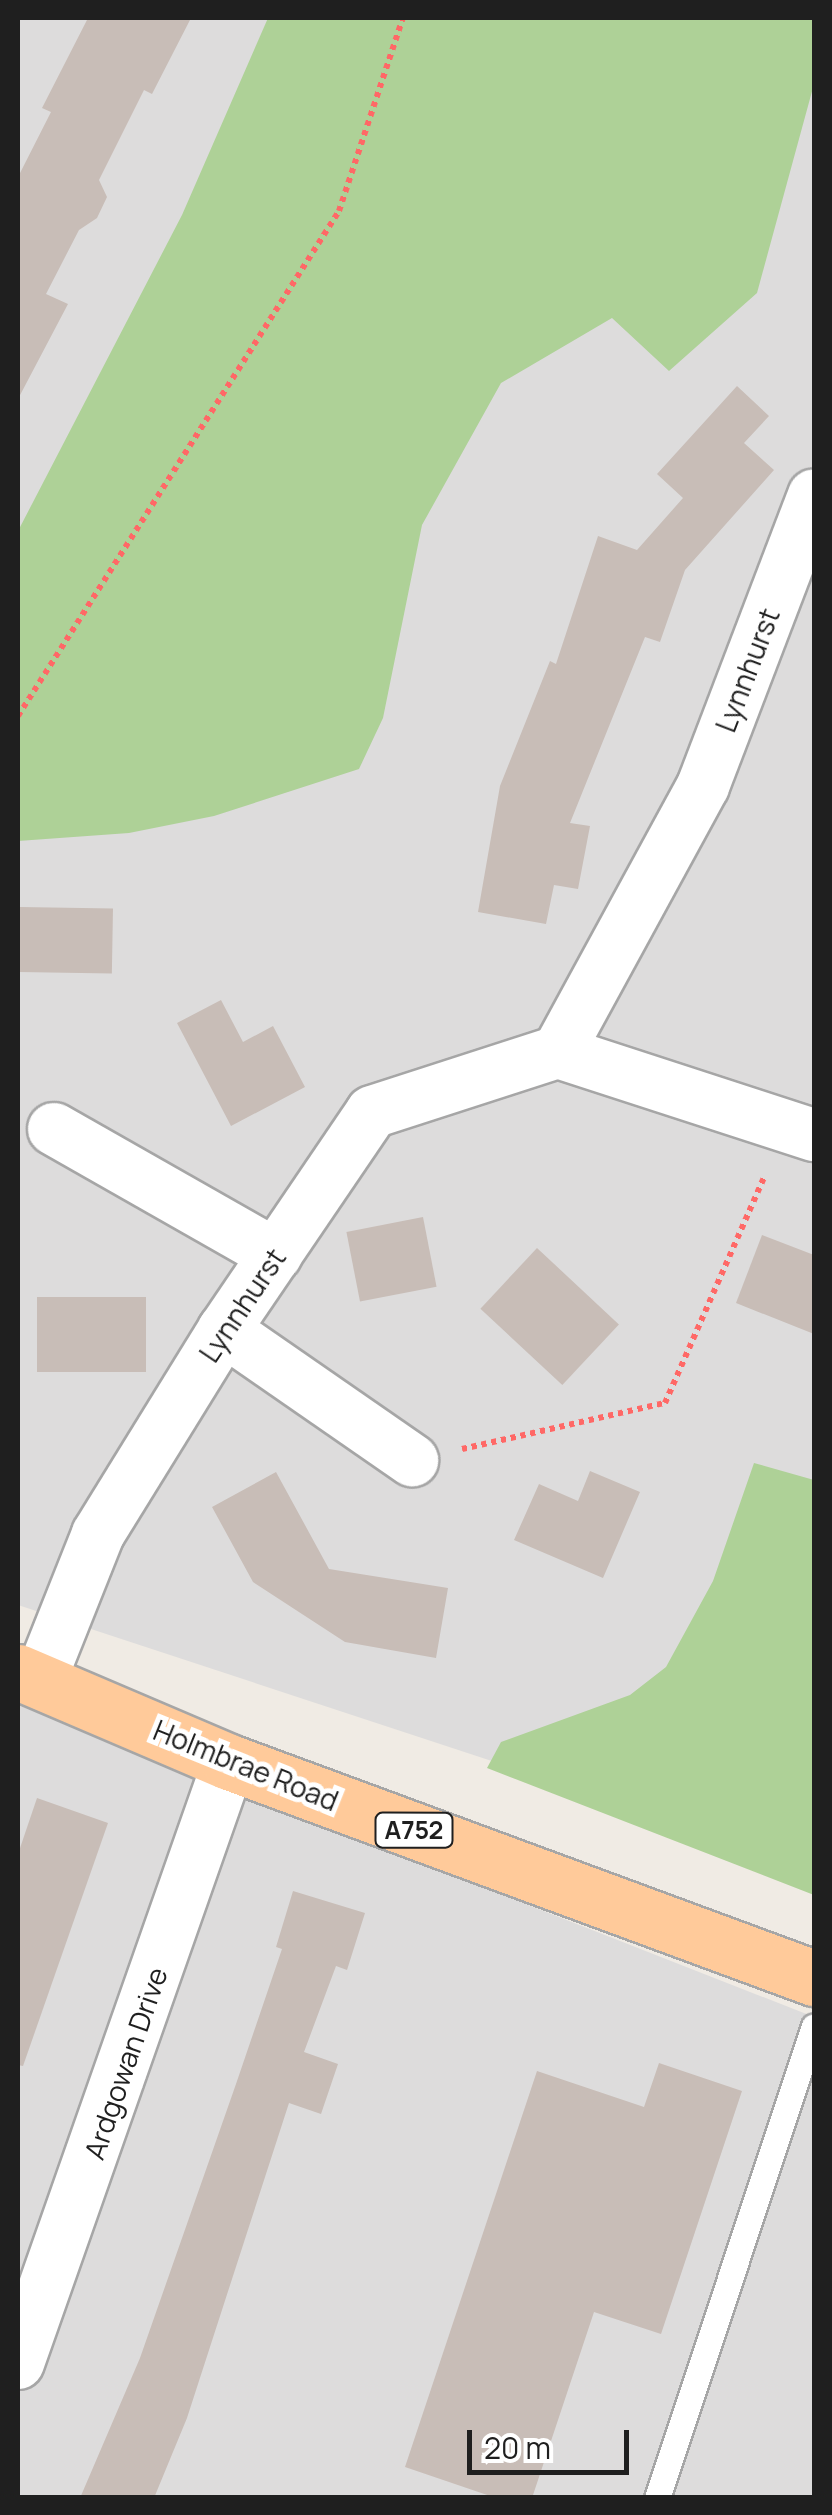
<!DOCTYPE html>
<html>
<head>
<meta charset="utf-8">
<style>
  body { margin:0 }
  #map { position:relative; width:832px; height:2515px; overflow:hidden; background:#f0ebe4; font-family:Manrope,sans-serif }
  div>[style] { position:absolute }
  .residential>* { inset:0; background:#dddcdc }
  .forest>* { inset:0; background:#aed197 }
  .building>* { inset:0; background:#c8bdb7; transform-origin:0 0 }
  .path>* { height:6px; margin-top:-3px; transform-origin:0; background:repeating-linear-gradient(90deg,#ff6866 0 5px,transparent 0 10px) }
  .roads { filter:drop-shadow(2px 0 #a6a6a6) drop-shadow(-2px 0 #a6a6a6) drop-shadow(0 2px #a6a6a6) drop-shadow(0 -2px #a6a6a6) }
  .lane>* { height:25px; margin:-12.5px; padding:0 12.5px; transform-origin:12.5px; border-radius:12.5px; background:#fff }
  .street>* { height:52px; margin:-26px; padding:0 26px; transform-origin:26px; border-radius:26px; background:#fff }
  .primary>* { height:55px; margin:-27.5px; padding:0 27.5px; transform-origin:27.5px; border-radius:27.5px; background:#ffca9a }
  span { translate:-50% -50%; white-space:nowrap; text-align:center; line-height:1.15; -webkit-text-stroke:10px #fff; paint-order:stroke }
  .shield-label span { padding:2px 8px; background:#fff; border:2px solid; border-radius:8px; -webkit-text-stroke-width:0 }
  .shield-label { font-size:25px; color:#1f1f1f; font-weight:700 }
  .street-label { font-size:28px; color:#1f1f1f }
  .frame { position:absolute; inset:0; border:20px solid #1f1f1f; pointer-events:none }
  .scale { position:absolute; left:467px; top:2430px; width:162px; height:45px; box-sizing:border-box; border:5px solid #1f1f1f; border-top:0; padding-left:12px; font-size:30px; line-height:35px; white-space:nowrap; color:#1f1f1f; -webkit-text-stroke:8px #fff; paint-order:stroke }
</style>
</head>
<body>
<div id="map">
  <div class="residential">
    <div style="clip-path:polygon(18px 18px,814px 18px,814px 1867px,18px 1605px)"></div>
    <div style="clip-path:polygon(18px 1705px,814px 2017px,814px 2497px,18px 2497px)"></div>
  </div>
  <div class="forest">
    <div style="clip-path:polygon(268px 18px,814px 18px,814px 84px,757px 293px,669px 371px,612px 318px,501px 383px,422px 525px,383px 718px,359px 769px,214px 816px,129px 833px,18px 841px,18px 531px,182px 215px)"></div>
    <div style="clip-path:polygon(754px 1463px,814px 1480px,814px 1895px,487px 1768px,501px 1742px,630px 1695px,666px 1667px,713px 1581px)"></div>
  </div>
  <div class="building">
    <div style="clip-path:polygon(88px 18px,191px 18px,152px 94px,144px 90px,99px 180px,107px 197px,97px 218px,79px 230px,46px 294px,68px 304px,18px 399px,18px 177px,51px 112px,42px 108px)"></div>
    <div style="clip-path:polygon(737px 386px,769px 416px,744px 443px,774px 470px,685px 570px,660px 642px,645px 637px,570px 823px,590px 826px,578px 889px,554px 885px,546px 924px,478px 912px,500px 786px,550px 661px,556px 664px,598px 536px,637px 550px,683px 498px,657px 474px)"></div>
    <div style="left:20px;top:907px;width:93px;height:65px;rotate:1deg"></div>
    <div style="clip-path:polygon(221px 1000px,243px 1042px,273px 1026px,305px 1087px,231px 1126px,177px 1023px)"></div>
    <div style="left:423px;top:1217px;width:71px;height:78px;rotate:79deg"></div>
    <div style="clip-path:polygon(762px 1235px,814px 1255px,814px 1334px,736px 1303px)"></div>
    <div style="left:537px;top:1248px;width:112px;height:83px;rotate:43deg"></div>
    <div style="left:146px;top:1297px;width:75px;height:109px;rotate:90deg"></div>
    <div style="clip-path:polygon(590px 1471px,640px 1492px,603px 1578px,514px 1540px,539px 1484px,578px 1501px)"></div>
    <div style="clip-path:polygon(276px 1472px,329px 1569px,448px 1588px,436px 1658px,345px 1642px,253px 1582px,212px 1507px)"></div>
    <div style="clip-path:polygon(37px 1798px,108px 1823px,23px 2066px,18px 2065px,18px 1854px)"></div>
    <div style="clip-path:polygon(293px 1891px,365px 1913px,347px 1970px,336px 1966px,304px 2052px,338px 2064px,321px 2114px,289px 2103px,187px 2418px,154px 2498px,80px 2498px,140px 2358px,236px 2084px,282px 1949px,276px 1947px)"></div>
    <div style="clip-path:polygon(659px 2063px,742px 2091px,661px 2334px,594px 2312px,532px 2498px,496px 2498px,405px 2467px,537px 2071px,644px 2107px)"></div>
  </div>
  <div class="path">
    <div style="left:18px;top:716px;width:598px;rotate:-57.56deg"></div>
    <div style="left:339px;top:211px;width:203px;rotate:-71.7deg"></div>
    <div style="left:462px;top:1449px;width:208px;rotate:-12.8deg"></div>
    <div style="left:665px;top:1403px;width:249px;rotate:-66.3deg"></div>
  </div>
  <div class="roads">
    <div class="lane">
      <div style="left:657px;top:2498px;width:497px;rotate:-71.6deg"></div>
    </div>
    <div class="street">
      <div style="left:558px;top:1052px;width:303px;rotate:-61.4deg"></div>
      <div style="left:703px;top:786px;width:311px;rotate:-69.1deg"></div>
      <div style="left:54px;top:1129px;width:255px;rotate:29.6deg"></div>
      <div style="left:224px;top:1330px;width:229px;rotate:34.7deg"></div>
      <div style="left:40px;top:1680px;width:157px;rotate:-68.3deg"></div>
      <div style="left:98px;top:1534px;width:240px;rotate:-58.3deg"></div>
      <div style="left:224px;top:1330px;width:263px;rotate:-55.8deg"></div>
      <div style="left:372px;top:1112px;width:195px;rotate:-17.9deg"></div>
      <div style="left:558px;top:1052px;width:269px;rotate:18deg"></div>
      <div style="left:18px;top:2363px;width:637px;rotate:-70.65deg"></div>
    </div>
    <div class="primary">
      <div style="left:18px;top:1672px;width:229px;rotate:23.1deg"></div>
      <div style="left:229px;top:1762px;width:624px;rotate:20.27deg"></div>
    </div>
  </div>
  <div class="shield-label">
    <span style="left:414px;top:1830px">A752</span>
  </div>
  <div class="street-label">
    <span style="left:747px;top:670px;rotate:-69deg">Lynnhurst</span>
    <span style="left:242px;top:1305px;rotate:-56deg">Lynnhurst</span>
    <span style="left:246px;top:1765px;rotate:22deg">Holmbrae Road</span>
    <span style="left:125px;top:2063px;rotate:-71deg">Ardgowan Drive</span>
  </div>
  <div class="frame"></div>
  <div class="scale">20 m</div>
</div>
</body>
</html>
